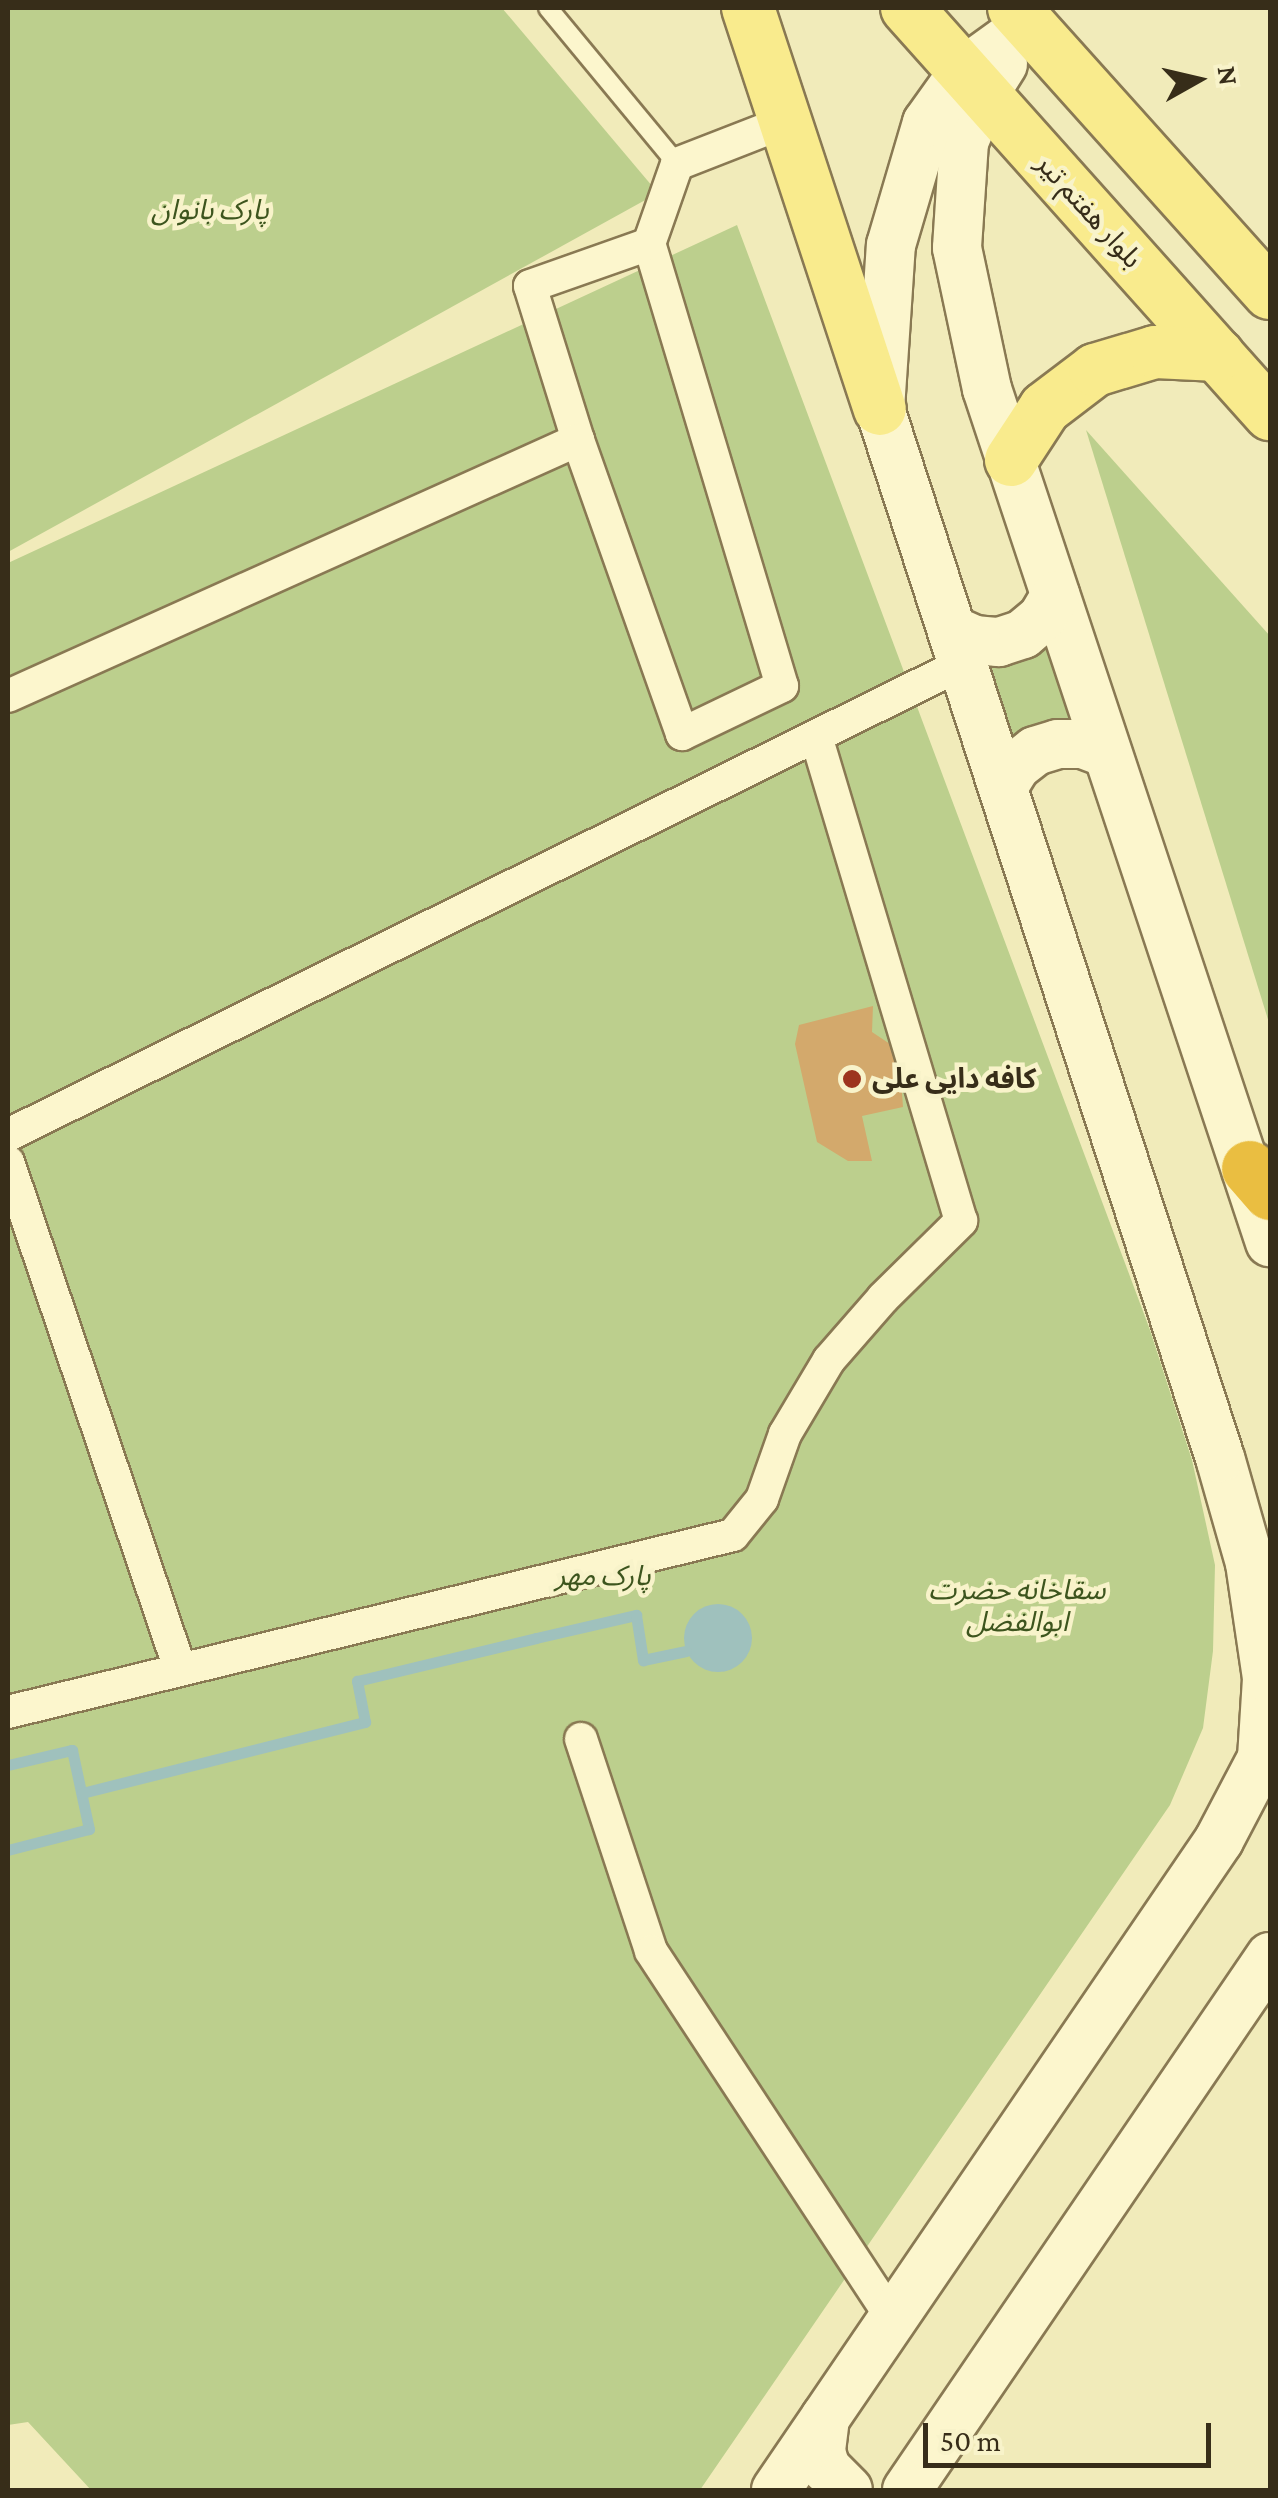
<!DOCTYPE html>
<html>
<head>
<meta charset="utf-8">
<style>
  body { margin:0 }
  #map { position:relative; width:1278px; height:2498px; overflow:hidden; background:#f1ebba; font-family:"Crimson Pro","Noto Sans Arabic",serif }
  div>[style] { position:absolute }
  .green>* { inset:0; background:#bccf8d }
  .water>* { inset:0; background:#9fc1bd }
  .round { border-radius:50% }
  .stream>* { height:11px; margin:-5.5px; padding:0 5.5px; transform-origin:5.5px; border-radius:5.5px; background:#9fc1bd }
  .building>* { inset:0; background:#d3a96c }
  .roads { filter:drop-shadow(2px 0 #897953) drop-shadow(-2px 0 #897953) drop-shadow(0 2px #897953) drop-shadow(0 -2px #897953) }
  .lane>* { height:18px; margin:-9px; padding:0 9px; transform-origin:9px; border-radius:9px; background:#fcf6cd }
  .street>* { height:32px; margin:-16px; padding:0 16px; transform-origin:16px; border-radius:16px; background:#fcf6cd }
  .secondary>* { height:48px; margin:-24px; padding:0 24px; transform-origin:24px; border-radius:24px; background:#fcf6cd }
  .primary>* { height:52px; margin:-26px; padding:0 26px; transform-origin:26px; border-radius:26px; background:#f9eb8d }
  .highway>* { height:55px; margin:-27.5px; padding:0 27.5px; transform-origin:27.5px; border-radius:27.5px; background:#eabe41 }
  .dots>* { width:28px; height:28px; translate:-50% -50%; box-sizing:border-box; border:5px solid #f8f3ca; border-radius:50% }
  span { translate:-50% -50%; white-space:nowrap; text-align:center; line-height:1.15; -webkit-text-stroke:9px #f8f3ca; paint-order:stroke }
  .park-label { font-size:28px; color:#3d551e; font-style:italic }
  .street-label { font-size:28px; color:#372d19 }
  .poi-label { font-size:28px; color:#372d19; font-weight:700 }
  .left { translate:0 -50%; text-align:left }
  .frame { position:absolute; inset:0; border:10px solid #372d19; pointer-events:none }
  .north { position:absolute; left:1148px; top:30px; width:100px; height:100px; -webkit-text-stroke:8px #f8f3ca; paint-order:stroke; rotate:82deg; font-size:28px; font-weight:700; line-height:40px; text-align:center; color:#372d19 }
  .north::after { content:''; display:block; margin:auto; width:35px; height:45px; background:#372d19; clip-path:polygon(50% 0,100% 100%,50% 72%,0 100%) }
  .scale { position:absolute; left:923px; top:2423px; width:288px; height:45px; box-sizing:border-box; border:5px solid #372d19; border-top:0; padding-left:12px; font-size:30px; line-height:35px; white-space:nowrap; color:#372d19; -webkit-text-stroke:8px #f8f3ca; paint-order:stroke }
</style>
</head>
<body>
<div id="map">
  <div class="green">
    <div style="clip-path:polygon(8px 8px,502px 8px,658px 193px,8px 552px)"></div>
    <div style="clip-path:polygon(737px 225px,1150px 1330px,1192px 1460px,1215px 1565px,1213px 1651px,1203px 1728px,1170px 1805px,700px 2490px,91px 2490px,28px 2422px,8px 2425px,8px 563px)"></div>
    <div style="clip-path:polygon(1086px 430px,1270px 636px,1270px 1026px)"></div>
    <div style="clip-path:polygon(1043px 618px,1103px 750px,1014px 764px,974px 641px)"></div>
  </div>
  <div class="water">
    <div class="round" style="left:684px;top:1604px;width:68px;height:68px"></div>
  </div>
  <div class="stream">
    <div style="left:8px;top:1765px;width:66px;rotate:-13.2deg"></div>
    <div style="left:72px;top:1750px;width:81px;rotate:77.9deg"></div>
    <div style="left:89px;top:1829px;width:84px;rotate:165.5deg"></div>
    <div style="left:82px;top:1793px;width:292px;rotate:-14.1deg"></div>
    <div style="left:365px;top:1722px;width:42px;rotate:-101deg"></div>
    <div style="left:357px;top:1681px;width:184px;rotate:-13.5deg"></div>
    <div style="left:536px;top:1638px;width:103px;rotate:-13deg"></div>
    <div style="left:636px;top:1615px;width:46px;rotate:81.2deg"></div>
    <div style="left:643px;top:1660px;width:44px;rotate:-11.8deg"></div>
  </div>
  <div class="building">
    <div style="clip-path:polygon(873px 1006px,872px 1032px,899px 1050px,903px 1107px,862px 1116px,872px 1161px,848px 1161px,817px 1142px,795px 1044px,799px 1025px)"></div>
  </div>
  <div class="roads">
    <div class="lane">
      <div style="left:548px;top:8px;width:202px;rotate:50.4deg"></div>
    </div>
    <div class="street">
      <div style="left:578px;top:440px;width:161px;rotate:-107.3deg"></div>
      <div style="left:530px;top:286px;width:126px;rotate:-19.4deg"></div>
      <div style="left:8px;top:696px;width:625px;rotate:-24.19deg"></div>
      <div style="left:578px;top:440px;width:312px;rotate:70.5deg"></div>
      <div style="left:682px;top:734px;width:111px;rotate:-25.6deg"></div>
      <div style="left:782px;top:686px;width:462px;rotate:-106.7deg"></div>
      <div style="left:649px;top:244px;width:85px;rotate:-70.7deg"></div>
      <div style="left:677px;top:164px;width:116px;rotate:-21.3deg"></div>
      <div style="left:8px;top:1135px;width:1064px;rotate:-26.28deg"></div>
      <div style="left:8px;top:1162px;width:535px;rotate:71.26deg"></div>
      <div style="left:8px;top:1712px;width:746px;rotate:-13.72deg"></div>
      <div style="left:733px;top:1535px;width:46px;rotate:-51.1deg"></div>
      <div style="left:762px;top:1499px;width:69px;rotate:-70.5deg"></div>
      <div style="left:785px;top:1434px;width:86px;rotate:-59.3deg"></div>
      <div style="left:829px;top:1360px;width:82px;rotate:-48.9deg"></div>
      <div style="left:883px;top:1298px;width:110px;rotate:-44.6deg"></div>
      <div style="left:961px;top:1221px;width:506px;rotate:-106.65deg"></div>
      <div style="left:581px;top:1739px;width:223px;rotate:71.7deg"></div>
      <div style="left:651px;top:1951px;width:440px;rotate:56.7deg"></div>
    </div>
    <div class="secondary">
      <div style="left:1003px;top:64px;width:36px;rotate:122deg"></div>
      <div style="left:984px;top:94px;width:52px;rotate:112.6deg"></div>
      <div style="left:964px;top:142px;width:106px;rotate:93.8deg"></div>
      <div style="left:957px;top:248px;width:144px;rotate:78deg"></div>
      <div style="left:987px;top:389px;width:899px;rotate:71.65deg"></div>
      <div style="left:952px;top:630px;width:24px;rotate:24deg"></div>
      <div style="left:974px;top:640px;width:25px;rotate:5deg"></div>
      <div style="left:999px;top:642px;width:25px;rotate:-18deg"></div>
      <div style="left:1023px;top:634px;width:25px;rotate:-40deg"></div>
      <div style="left:1042px;top:618px;width:26px;rotate:-59deg"></div>
      <div style="left:1003px;top:787px;width:25px;rotate:-58deg"></div>
      <div style="left:1016px;top:766px;width:24px;rotate:-38deg"></div>
      <div style="left:1035px;top:751px;width:24px;rotate:-17deg"></div>
      <div style="left:1058px;top:744px;width:25px"></div>
      <div style="left:1083px;top:744px;width:25px;rotate:21deg"></div>
      <div style="left:825px;top:2418px;width:34px;rotate:97deg"></div>
      <div style="left:821px;top:2452px;width:17px;rotate:73deg"></div>
      <div style="left:826px;top:2468px;width:31px;rotate:45deg"></div>
      <div style="left:776px;top:2490px;width:787px;rotate:-55.72deg"></div>
      <div style="left:1219px;top:1840px;width:93px;rotate:-62.3deg"></div>
      <div style="left:1262px;top:1758px;width:80px;rotate:-86.4deg"></div>
      <div style="left:1267px;top:1678px;width:116px;rotate:-98.4deg"></div>
      <div style="left:1250px;top:1563px;width:109px;rotate:-105.9deg"></div>
      <div style="left:1220px;top:1458px;width:1103px;rotate:-107.96deg"></div>
      <div style="left:880px;top:409px;width:164px;rotate:-86.2deg"></div>
      <div style="left:891px;top:245px;width:127px;rotate:-73.6deg"></div>
      <div style="left:927px;top:123px;width:64px;rotate:-54.6deg"></div>
      <div style="left:964px;top:71px;width:80px;rotate:-35.9deg"></div>
      <div style="left:907px;top:2490px;width:645px;rotate:-55.74deg"></div>
    </div>
    <div class="primary">
      <div style="left:748px;top:8px;width:422px;rotate:71.8deg"></div>
      <div style="left:907px;top:8px;width:545px;rotate:48.2deg"></div>
      <div style="left:1014px;top:8px;width:383px;rotate:48.1deg"></div>
      <div style="left:1011px;top:460px;width:62px;rotate:-56.8deg"></div>
      <div style="left:1045px;top:408px;width:63px;rotate:-37.2deg"></div>
      <div style="left:1095px;top:370px;width:63px;rotate:-16.7deg"></div>
      <div style="left:1155px;top:352px;width:63px;rotate:2.7deg"></div>
    </div>
    <div class="highway">
      <div style="left:1249px;top:1168px;width:32px;rotate:49deg"></div>
    </div>
  </div>
  <div class="dots">
    <div style="left:852px;top:1079px;background:#9d341e"></div>
  </div>
  <div class="park-label">
    <span style="left:210px;top:210px">پارک بانوان</span>
    <span style="left:603px;top:1576px">پارک مهر</span>
    <span style="left:1017px;top:1606px">سقاخانه حضرت<br>ابوالفضل</span>
  </div>
  <div class="street-label">
    <span style="left:1089px;top:211px;rotate:48deg">بلوار هفتم تیر</span>
  </div>
  <div class="poi-label">
    <span class="left" style="left:872px;top:1079px">کافه دایی علی</span>
  </div>
  <div class="frame"></div>
  <div class="north">N</div>
  <div class="scale">50 m</div>
</div>
</body>
</html>
